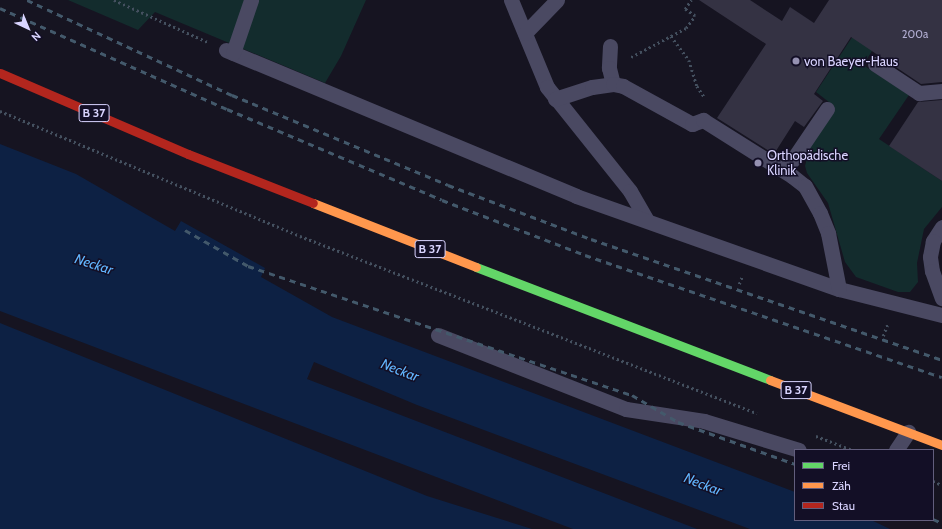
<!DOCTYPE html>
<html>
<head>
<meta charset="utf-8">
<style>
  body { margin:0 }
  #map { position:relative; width:942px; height:529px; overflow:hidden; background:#161421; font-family:Cabin,sans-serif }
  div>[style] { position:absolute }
  .green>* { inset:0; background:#132c2d }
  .water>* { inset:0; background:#0d2144 }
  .building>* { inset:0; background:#343243 }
  .path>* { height:2.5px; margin-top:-1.25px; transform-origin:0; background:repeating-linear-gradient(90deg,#44505f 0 2px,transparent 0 5px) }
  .lane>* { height:15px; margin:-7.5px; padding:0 7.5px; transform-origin:7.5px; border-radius:7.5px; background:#4a4962 }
  .fast>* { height:9px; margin:-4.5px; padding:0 4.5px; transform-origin:4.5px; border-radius:4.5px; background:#63d668 }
  .slow>* { height:9px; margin:-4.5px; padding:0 4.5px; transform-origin:4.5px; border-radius:4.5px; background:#ff974d }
  .jam>* { height:9px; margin:-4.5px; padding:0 4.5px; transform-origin:4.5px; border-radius:4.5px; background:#b3261e }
  .rail>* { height:3px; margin-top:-1.5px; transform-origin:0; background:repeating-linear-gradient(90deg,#43596b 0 6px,transparent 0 11px) }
  .dots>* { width:11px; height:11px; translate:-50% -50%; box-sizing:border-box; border:2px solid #130f26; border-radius:50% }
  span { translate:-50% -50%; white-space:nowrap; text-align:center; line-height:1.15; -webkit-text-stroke:3px #130f26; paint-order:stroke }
  .number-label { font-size:11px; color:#b0acd0 }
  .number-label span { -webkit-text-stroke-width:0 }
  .shield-label span { padding:1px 3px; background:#130f26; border:1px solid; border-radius:3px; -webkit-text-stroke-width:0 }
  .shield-label { font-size:12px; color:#d9d4ff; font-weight:700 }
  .poi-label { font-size:13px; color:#d9d4ff }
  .left { translate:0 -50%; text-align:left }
  .water-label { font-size:14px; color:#62b6ff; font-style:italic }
  .legend { position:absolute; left:794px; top:449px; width:140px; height:72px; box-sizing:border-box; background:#130f26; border:1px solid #625e7d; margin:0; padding:5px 7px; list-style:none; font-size:12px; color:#d9d4ff }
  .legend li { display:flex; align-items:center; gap:8px; height:20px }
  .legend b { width:20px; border:1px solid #625e7d }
  .north { position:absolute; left:8px; top:8px; width:40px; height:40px; -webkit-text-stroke:3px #130f26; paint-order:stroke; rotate:136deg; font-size:11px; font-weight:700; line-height:16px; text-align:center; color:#d9d4ff }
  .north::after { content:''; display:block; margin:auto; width:14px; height:18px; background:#d9d4ff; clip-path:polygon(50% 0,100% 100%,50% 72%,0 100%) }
</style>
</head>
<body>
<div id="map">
  <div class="green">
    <div style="clip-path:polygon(68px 0,366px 0,341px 56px,325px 83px,155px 12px,138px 30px)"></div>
    <div style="clip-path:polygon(872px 7px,894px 17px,863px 65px,909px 95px,879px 139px,942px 181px,942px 207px,924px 229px,917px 263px,918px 282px,910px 292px,898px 292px,856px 277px,845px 262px,828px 203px,807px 173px,805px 166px,810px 147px,834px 106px,816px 92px)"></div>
  </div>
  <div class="water">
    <div style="clip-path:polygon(0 144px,76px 174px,175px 231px,181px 221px,265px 268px,261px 277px,332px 317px,795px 492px,795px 520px,871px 520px,890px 529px,750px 529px,417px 405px,314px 362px,307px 379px,697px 529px,573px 529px,0 311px)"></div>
    <div style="clip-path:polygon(0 323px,427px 496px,532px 529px,0 529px)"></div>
  </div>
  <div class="building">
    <div style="clip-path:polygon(699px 0,750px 0,782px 21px,790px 7px,814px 23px,829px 0,942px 0,942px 82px,921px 84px,851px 37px,814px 94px,823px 101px,804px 127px,795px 121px,774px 154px,717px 118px,766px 44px)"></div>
    <div style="clip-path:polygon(942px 100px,942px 181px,889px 146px,918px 102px)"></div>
  </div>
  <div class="path">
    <div style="left:114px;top:0;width:103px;rotate:24.1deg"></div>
    <div style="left:671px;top:36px;width:30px;rotate:53deg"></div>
    <div style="left:689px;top:60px;width:27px;rotate:73deg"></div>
    <div style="left:697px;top:86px;width:14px;rotate:56deg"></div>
    <div style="left:631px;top:57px;width:62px;rotate:-27.8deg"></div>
    <div style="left:686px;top:28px;width:15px;rotate:-53deg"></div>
    <div style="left:695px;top:16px;width:12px;rotate:-145deg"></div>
    <div style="left:685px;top:9px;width:11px;rotate:-56deg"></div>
    <div style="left:0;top:111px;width:325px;rotate:22.6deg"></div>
    <div style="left:300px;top:236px;width:490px;rotate:21.2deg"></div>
    <div style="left:739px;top:284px;width:8px;rotate:-67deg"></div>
    <div style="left:883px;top:336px;width:14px;rotate:-69deg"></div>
    <div style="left:816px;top:436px;width:40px;rotate:21deg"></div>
    <div style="left:933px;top:481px;width:10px;rotate:24deg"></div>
  </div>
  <div class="lane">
    <div style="left:511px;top:0;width:94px;rotate:67.5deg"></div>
    <div style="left:547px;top:87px;width:133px;rotate:51.4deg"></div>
    <div style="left:630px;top:191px;width:32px;rotate:60deg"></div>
    <div style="left:525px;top:33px;width:46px;rotate:-45.9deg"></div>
    <div style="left:610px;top:46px;width:22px;rotate:93deg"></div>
    <div style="left:609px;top:68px;width:16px;rotate:76deg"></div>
    <div style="left:226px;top:50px;width:379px;rotate:22.6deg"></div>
    <div style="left:576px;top:196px;width:279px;rotate:19.5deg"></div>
    <div style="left:839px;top:289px;width:106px;rotate:14.2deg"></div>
    <div style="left:233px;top:53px;width:56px;rotate:-71.2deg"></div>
    <div style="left:875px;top:64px;width:53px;rotate:33.4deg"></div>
    <div style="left:919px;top:93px;width:23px;rotate:-5deg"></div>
    <div style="left:555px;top:99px;width:39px;rotate:-18deg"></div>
    <div style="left:592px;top:87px;width:21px;rotate:-8deg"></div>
    <div style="left:613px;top:84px;width:10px;rotate:11deg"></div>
    <div style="left:623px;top:86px;width:79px;rotate:28.8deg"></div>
    <div style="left:692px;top:124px;width:12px;rotate:-20deg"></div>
    <div style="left:703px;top:120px;width:105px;rotate:32.2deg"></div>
    <div style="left:792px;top:176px;width:16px;rotate:38deg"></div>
    <div style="left:805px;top:186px;width:31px;rotate:61deg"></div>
    <div style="left:820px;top:213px;width:22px;rotate:68deg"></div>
    <div style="left:828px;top:233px;width:57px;rotate:78.9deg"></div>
    <div style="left:785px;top:171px;width:75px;rotate:-55.9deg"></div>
    <div style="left:942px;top:227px;width:17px;rotate:123deg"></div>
    <div style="left:933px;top:241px;width:16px;rotate:101deg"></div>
    <div style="left:930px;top:257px;width:14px;rotate:82deg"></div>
    <div style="left:932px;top:271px;width:29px;rotate:70deg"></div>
    <div style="left:438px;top:335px;width:202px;rotate:21.5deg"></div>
    <div style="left:626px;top:409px;width:79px;rotate:8.7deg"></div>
    <div style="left:704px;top:421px;width:99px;rotate:17deg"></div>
    <div style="left:896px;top:450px;width:22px;rotate:-56deg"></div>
  </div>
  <div class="fast">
    <div style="left:476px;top:267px;width:315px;rotate:21deg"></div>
  </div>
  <div class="slow">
    <div style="left:313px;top:203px;width:175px;rotate:21.4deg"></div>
    <div style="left:770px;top:380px;width:184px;rotate:20.7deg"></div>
  </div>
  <div class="jam">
    <div style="left:0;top:73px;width:205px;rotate:23.3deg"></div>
    <div style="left:188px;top:154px;width:134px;rotate:21.4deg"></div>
  </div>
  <div class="rail">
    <div style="left:27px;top:0;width:226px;rotate:24.9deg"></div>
    <div style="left:232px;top:95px;width:234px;rotate:22.6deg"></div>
    <div style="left:448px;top:185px;width:153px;rotate:20.7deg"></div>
    <div style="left:591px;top:239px;width:371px;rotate:19deg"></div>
    <div style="left:0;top:8px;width:248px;rotate:24deg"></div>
    <div style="left:227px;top:109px;width:233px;rotate:22.9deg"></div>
    <div style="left:442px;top:200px;width:153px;rotate:21deg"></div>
    <div style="left:585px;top:255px;width:377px;rotate:18.9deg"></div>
    <div style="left:185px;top:230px;width:73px;rotate:29.7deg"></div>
    <div style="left:248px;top:266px;width:405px;rotate:18.6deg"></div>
    <div style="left:632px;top:395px;width:53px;rotate:30.4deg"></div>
    <div style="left:678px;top:422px;width:124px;rotate:19.7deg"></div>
    <div style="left:933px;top:519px;width:10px;rotate:24deg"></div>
  </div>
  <div class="dots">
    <div style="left:796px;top:61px;background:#9591b1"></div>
    <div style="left:758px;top:163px;background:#9591b1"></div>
  </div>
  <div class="number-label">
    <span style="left:915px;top:34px">200a</span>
  </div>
  <div class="shield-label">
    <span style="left:94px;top:113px">B 37</span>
    <span style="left:430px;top:249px">B 37</span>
    <span style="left:796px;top:390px">B 37</span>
  </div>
  <div class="poi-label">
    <span class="left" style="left:804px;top:61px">von Baeyer-Haus</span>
    <span class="left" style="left:767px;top:163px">Orthopädische<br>Klinik</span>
  </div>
  <div class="water-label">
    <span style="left:94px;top:264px;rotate:18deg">Neckar</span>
    <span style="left:400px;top:370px;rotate:21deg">Neckar</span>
    <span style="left:703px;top:484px;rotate:21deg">Neckar</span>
  </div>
  <ul class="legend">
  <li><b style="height:5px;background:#63d668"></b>Frei</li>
  <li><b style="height:5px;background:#ff974d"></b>Zäh</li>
  <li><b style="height:5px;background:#b3261e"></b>Stau</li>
  </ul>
  <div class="north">N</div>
</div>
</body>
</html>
